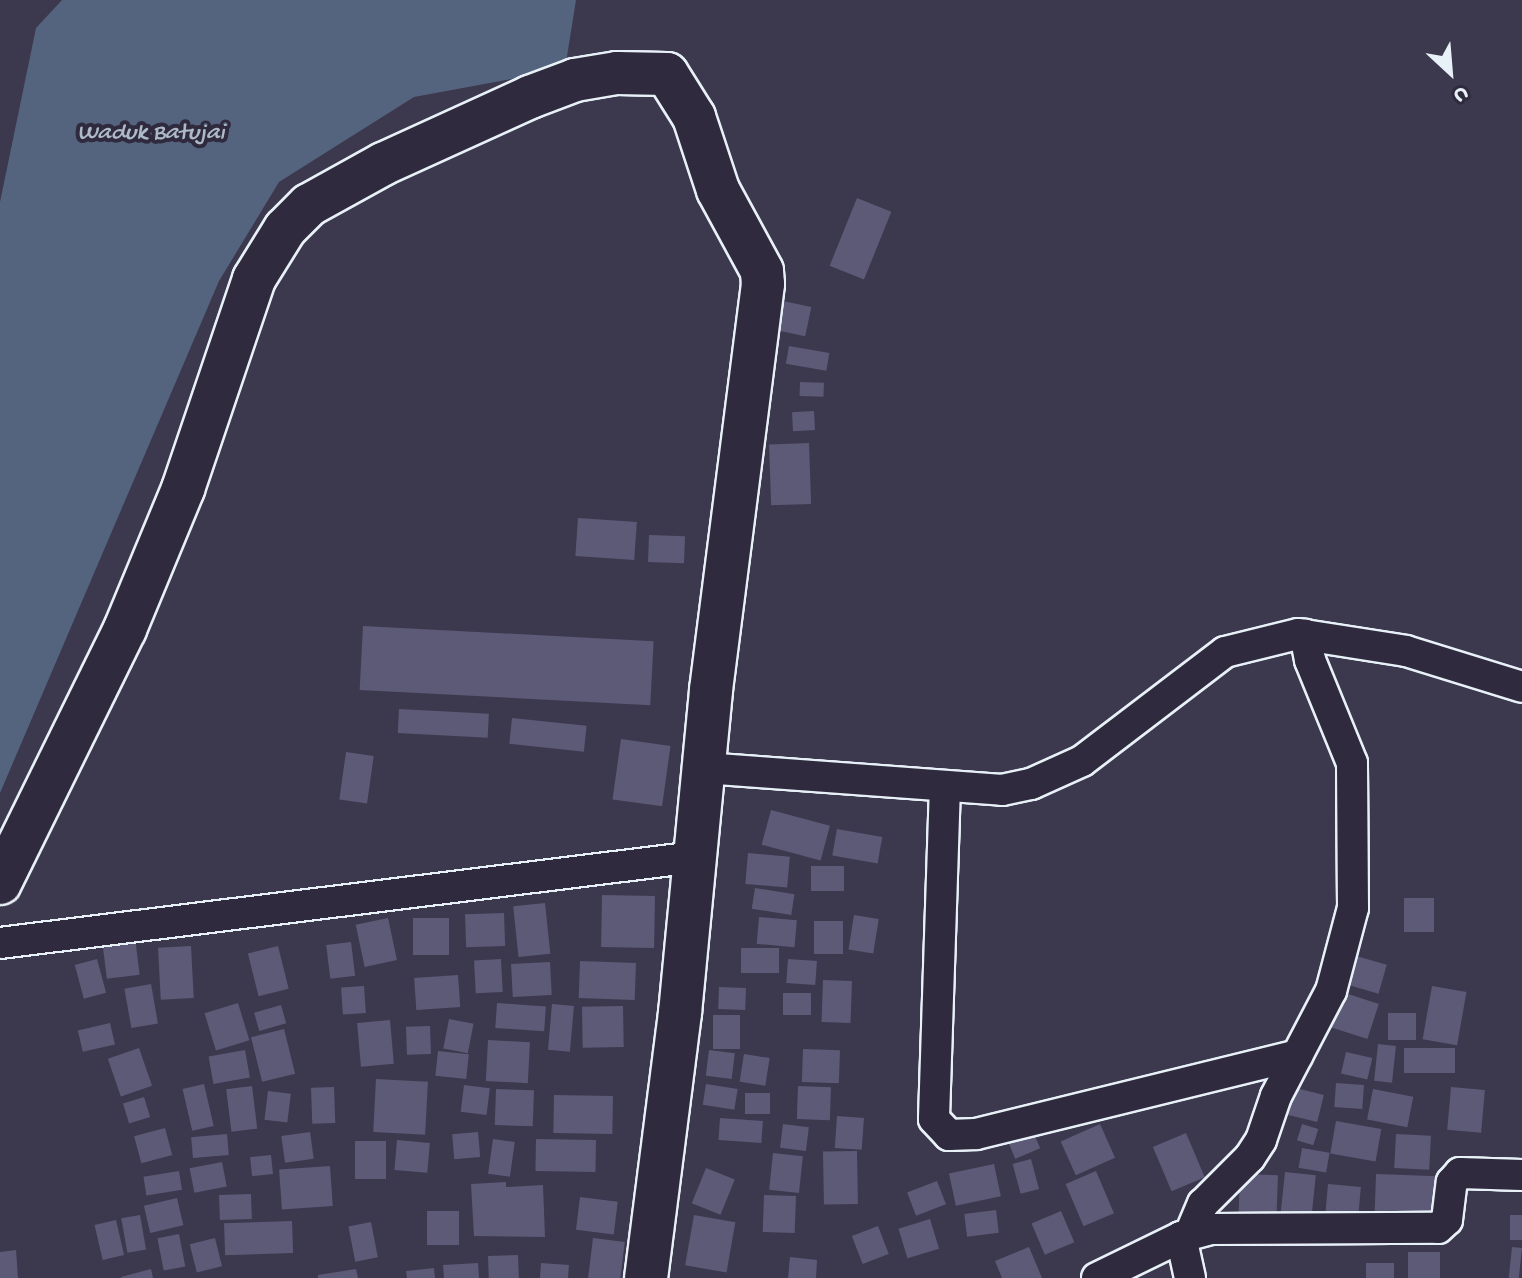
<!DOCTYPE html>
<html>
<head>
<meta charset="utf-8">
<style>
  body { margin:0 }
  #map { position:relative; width:1522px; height:1278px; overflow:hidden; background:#3c384e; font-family:"Gochi Hand",sans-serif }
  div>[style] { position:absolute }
  .water>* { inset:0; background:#54647e }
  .building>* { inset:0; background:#5c5a77; transform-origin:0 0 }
  .roads { filter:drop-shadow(2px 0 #e8f1f8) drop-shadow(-2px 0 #e8f1f8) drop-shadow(0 2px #e8f1f8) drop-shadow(0 -2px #e8f1f8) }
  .street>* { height:30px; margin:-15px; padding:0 15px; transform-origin:15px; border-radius:15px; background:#2f2a3d }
  .secondary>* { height:42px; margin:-21px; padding:0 21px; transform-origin:21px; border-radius:21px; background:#2f2a3d }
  span { translate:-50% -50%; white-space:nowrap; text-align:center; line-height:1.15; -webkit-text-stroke:8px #2f2a3d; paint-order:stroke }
  .water-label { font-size:24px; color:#adb9c7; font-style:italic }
  .north { position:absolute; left:1410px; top:32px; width:80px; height:80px; -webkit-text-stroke:6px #2f2a3d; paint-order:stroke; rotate:154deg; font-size:22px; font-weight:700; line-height:32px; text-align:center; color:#e8f1f8 }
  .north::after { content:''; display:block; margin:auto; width:28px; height:36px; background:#e8f1f8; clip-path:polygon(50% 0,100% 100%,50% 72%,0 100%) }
</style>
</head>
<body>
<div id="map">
  <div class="water">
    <div style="clip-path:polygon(62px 0,576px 0,565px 69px,414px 97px,279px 182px,219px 281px,0 793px,0 202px,36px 28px)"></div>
  </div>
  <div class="building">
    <div style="left:857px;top:198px;width:37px;height:73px;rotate:22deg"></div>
    <div style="left:783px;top:301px;width:29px;height:30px;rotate:12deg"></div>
    <div style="left:789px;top:346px;width:41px;height:18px;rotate:10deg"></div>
    <div style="left:800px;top:382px;width:24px;height:14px;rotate:2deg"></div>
    <div style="left:814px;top:411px;width:19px;height:22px;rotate:87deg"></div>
    <div style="left:809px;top:443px;width:61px;height:40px;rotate:88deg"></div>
    <div style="left:578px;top:518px;width:59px;height:38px;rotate:4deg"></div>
    <div style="left:649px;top:535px;width:36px;height:27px;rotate:2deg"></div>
    <div style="left:363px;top:626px;width:291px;height:64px;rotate:3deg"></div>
    <div style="left:399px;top:709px;width:90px;height:24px;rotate:3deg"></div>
    <div style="left:512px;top:718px;width:75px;height:26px;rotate:6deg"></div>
    <div style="left:621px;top:739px;width:50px;height:61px;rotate:8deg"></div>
    <div style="left:346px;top:752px;width:28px;height:48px;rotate:8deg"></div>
    <div style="left:771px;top:810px;width:61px;height:36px;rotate:15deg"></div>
    <div style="left:837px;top:829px;width:46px;height:27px;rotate:10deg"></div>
    <div style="left:748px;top:853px;width:42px;height:31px;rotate:5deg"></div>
    <div style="left:811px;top:866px;width:33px;height:25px"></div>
    <div style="left:755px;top:888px;width:40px;height:21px;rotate:9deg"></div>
    <div style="left:602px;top:895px;width:53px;height:52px;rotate:1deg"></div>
    <div style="left:1434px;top:898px;width:34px;height:30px;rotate:90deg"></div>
    <div style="left:545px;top:903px;width:51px;height:32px;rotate:84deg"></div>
    <div style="left:504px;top:913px;width:33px;height:39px;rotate:88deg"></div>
    <div style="left:854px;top:915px;width:25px;height:35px;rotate:9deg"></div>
    <div style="left:759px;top:917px;width:38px;height:27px;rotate:5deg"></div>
    <div style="left:388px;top:918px;width:43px;height:33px;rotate:78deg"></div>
    <div style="left:413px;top:918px;width:36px;height:37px"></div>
    <div style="left:814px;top:921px;width:29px;height:33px"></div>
    <div style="left:135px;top:937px;width:38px;height:33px;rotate:83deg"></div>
    <div style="left:351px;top:942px;width:34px;height:25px;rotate:83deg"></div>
    <div style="left:191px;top:946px;width:52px;height:33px;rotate:87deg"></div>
    <div style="left:278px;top:946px;width:44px;height:31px;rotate:76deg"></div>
    <div style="left:741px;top:948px;width:38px;height:25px"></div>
    <div style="left:1356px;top:956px;width:32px;height:30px;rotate:16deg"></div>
    <div style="left:97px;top:959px;width:35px;height:23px;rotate:75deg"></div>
    <div style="left:501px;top:959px;width:33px;height:27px;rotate:87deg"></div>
    <div style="left:788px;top:959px;width:29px;height:24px;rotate:4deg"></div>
    <div style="left:580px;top:961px;width:56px;height:37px;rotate:2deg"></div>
    <div style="left:550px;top:962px;width:33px;height:39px;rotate:87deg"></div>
    <div style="left:458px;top:975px;width:32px;height:44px;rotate:86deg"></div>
    <div style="left:823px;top:980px;width:29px;height:42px;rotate:2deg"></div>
    <div style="left:151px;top:984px;width:40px;height:27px;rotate:80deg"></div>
    <div style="left:364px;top:986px;width:27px;height:23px;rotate:86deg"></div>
    <div style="left:1432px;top:986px;width:35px;height:54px;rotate:10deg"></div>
    <div style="left:719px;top:987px;width:27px;height:22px;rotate:2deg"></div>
    <div style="left:1336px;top:990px;width:45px;height:37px;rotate:18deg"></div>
    <div style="left:783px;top:993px;width:28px;height:22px"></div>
    <div style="left:238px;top:1003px;width:39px;height:35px;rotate:73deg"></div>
    <div style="left:497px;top:1003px;width:49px;height:25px;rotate:4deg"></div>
    <div style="left:552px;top:1004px;width:22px;height:46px;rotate:5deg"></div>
    <div style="left:281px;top:1005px;width:19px;height:28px;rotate:74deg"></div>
    <div style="left:623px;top:1006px;width:41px;height:41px;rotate:89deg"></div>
    <div style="left:1388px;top:1013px;width:28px;height:27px"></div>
    <div style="left:713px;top:1015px;width:27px;height:34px"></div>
    <div style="left:449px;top:1019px;width:25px;height:30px;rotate:11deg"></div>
    <div style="left:390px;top:1020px;width:44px;height:33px;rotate:85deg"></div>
    <div style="left:110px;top:1023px;width:22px;height:33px;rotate:77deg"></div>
    <div style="left:430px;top:1026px;width:28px;height:24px;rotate:88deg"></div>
    <div style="left:284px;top:1029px;width:46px;height:34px;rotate:76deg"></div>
    <div style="left:488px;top:1040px;width:42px;height:41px;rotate:3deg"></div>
    <div style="left:1378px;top:1044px;width:18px;height:37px;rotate:6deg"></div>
    <div style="left:139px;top:1048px;width:40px;height:33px;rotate:71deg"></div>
    <div style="left:1404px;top:1048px;width:51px;height:25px"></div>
    <div style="left:803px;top:1049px;width:37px;height:33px;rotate:2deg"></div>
    <div style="left:245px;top:1050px;width:28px;height:37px;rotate:80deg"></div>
    <div style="left:709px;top:1050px;width:26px;height:26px;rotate:7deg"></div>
    <div style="left:438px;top:1051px;width:31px;height:25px;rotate:6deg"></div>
    <div style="left:1346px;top:1052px;width:27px;height:22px;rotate:13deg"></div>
    <div style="left:744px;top:1054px;width:26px;height:28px;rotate:9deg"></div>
    <div style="left:376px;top:1079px;width:52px;height:53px;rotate:3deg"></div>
    <div style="left:1336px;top:1083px;width:28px;height:24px;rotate:4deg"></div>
    <div style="left:204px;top:1084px;width:43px;height:22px;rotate:77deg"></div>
    <div style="left:706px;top:1084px;width:32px;height:21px;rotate:9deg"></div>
    <div style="left:464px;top:1085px;width:26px;height:27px;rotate:7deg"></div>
    <div style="left:252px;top:1086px;width:43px;height:26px;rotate:83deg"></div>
    <div style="left:798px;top:1086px;width:33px;height:33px;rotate:2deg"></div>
    <div style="left:1288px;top:1086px;width:37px;height:28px;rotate:14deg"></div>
    <div style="left:334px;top:1087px;width:36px;height:23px;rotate:88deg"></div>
    <div style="left:1451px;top:1087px;width:34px;height:43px;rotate:5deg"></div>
    <div style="left:496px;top:1089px;width:38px;height:36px;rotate:2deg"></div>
    <div style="left:1373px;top:1089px;width:41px;height:31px;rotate:11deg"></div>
    <div style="left:268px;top:1091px;width:23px;height:29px;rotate:7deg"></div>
    <div style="left:745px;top:1093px;width:25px;height:21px"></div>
    <div style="left:554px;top:1095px;width:59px;height:38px;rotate:1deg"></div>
    <div style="left:144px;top:1097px;width:21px;height:22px;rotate:73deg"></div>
    <div style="left:837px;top:1116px;width:27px;height:32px;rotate:4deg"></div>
    <div style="left:720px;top:1118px;width:43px;height:22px;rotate:4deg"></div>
    <div style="left:1336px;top:1121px;width:46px;height:33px;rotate:10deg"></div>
    <div style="left:783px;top:1124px;width:26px;height:24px;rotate:7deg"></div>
    <div style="left:1100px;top:1124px;width:37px;height:43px;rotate:66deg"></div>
    <div style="left:1302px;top:1124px;width:17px;height:17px;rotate:17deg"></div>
    <div style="left:165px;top:1128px;width:28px;height:32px;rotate:75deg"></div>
    <div style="left:1032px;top:1129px;width:21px;height:27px;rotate:67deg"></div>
    <div style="left:310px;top:1132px;width:27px;height:29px;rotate:82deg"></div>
    <div style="left:478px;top:1132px;width:25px;height:26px;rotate:85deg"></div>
    <div style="left:1186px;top:1133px;width:48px;height:36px;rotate:67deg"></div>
    <div style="left:227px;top:1134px;width:21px;height:36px;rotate:85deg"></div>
    <div style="left:1396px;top:1134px;width:35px;height:34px;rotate:3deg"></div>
    <div style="left:493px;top:1139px;width:22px;height:35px;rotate:8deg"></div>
    <div style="left:536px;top:1139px;width:60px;height:32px;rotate:1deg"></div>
    <div style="left:397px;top:1140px;width:33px;height:30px;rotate:5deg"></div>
    <div style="left:355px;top:1141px;width:31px;height:38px"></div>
    <div style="left:1302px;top:1148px;width:28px;height:20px;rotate:10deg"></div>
    <div style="left:857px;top:1151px;width:53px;height:34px;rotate:89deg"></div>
    <div style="left:773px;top:1153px;width:30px;height:37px;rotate:6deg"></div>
    <div style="left:271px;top:1155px;width:19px;height:21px;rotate:84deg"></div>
    <div style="left:1031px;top:1159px;width:31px;height:19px;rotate:75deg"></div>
    <div style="left:222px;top:1162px;width:25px;height:33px;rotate:79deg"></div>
    <div style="left:994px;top:1164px;width:33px;height:46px;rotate:78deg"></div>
    <div style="left:330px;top:1166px;width:40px;height:51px;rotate:86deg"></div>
    <div style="left:706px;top:1168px;width:31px;height:38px;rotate:22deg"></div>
    <div style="left:179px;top:1171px;width:19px;height:36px;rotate:81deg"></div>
    <div style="left:1096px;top:1171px;width:46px;height:33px;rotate:67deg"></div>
    <div style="left:1285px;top:1172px;width:31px;height:48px;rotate:6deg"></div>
    <div style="left:1240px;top:1174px;width:38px;height:46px;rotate:2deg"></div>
    <div style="left:1376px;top:1174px;width:62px;height:47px;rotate:2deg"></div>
    <div style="left:937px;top:1181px;width:25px;height:32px;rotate:69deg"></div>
    <div style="clip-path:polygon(506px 1182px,506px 1187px,543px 1185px,545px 1237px,474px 1236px,471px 1184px)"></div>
    <div style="left:1328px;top:1184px;width:33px;height:34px;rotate:5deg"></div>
    <div style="left:251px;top:1194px;width:25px;height:32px;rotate:88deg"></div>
    <div style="left:764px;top:1195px;width:32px;height:37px;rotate:2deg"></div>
    <div style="left:580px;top:1197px;width:38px;height:33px;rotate:7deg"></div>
    <div style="left:177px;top:1198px;width:28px;height:34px;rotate:77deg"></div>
    <div style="left:996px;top:1210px;width:23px;height:32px;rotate:83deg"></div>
    <div style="left:427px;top:1211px;width:32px;height:34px"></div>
    <div style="left:1061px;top:1211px;width:34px;height:32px;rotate:67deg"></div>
    <div style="left:140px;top:1215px;width:35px;height:19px;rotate:80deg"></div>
    <div style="left:694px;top:1215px;width:42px;height:51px;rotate:10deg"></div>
    <div style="left:1510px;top:1215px;width:12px;height:25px"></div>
    <div style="left:930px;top:1219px;width:31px;height:33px;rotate:73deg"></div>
    <div style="left:116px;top:1220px;width:36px;height:22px;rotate:77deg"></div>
    <div style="left:292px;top:1221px;width:32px;height:68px;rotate:88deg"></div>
    <div style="left:371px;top:1222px;width:36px;height:23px;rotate:79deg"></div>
    <div style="left:878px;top:1226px;width:30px;height:28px;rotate:69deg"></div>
    <div style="left:179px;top:1234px;width:33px;height:22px;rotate:79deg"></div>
    <div style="left:215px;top:1238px;width:29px;height:26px;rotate:76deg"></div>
    <div style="left:593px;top:1238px;width:32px;height:40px;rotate:7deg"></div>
    <div style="clip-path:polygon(1029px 1247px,1042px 1278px,1002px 1278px,995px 1261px)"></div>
    <div style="left:1512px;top:1247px;width:10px;height:31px;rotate:6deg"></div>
    <div style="clip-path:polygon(16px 1250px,18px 1278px,0 1278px,0 1252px)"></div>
    <div style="left:1408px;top:1252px;width:32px;height:26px"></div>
    <div style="left:518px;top:1255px;width:23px;height:30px;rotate:88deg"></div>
    <div style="clip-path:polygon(790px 1257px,817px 1260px,816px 1278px,788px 1278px)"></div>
    <div style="clip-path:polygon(478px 1263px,479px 1278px,444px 1278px,443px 1265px)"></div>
    <div style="left:541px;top:1263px;width:28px;height:15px;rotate:4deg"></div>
    <div style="left:1394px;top:1263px;width:15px;height:28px;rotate:90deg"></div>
    <div style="clip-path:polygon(434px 1268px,435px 1278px,407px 1278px,406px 1271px)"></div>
    <div style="clip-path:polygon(151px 1269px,153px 1278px,121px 1278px,121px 1277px)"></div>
    <div style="clip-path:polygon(356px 1269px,358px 1278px,318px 1278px,318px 1275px)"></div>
  </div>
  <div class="roads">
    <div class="street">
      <div style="left:704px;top:768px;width:299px;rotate:4.2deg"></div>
      <div style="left:1002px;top:790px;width:30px;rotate:-12deg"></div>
      <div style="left:1031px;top:784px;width:56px;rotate:-24.3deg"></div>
      <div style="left:1082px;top:761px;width:180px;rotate:-37.3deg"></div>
      <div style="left:1225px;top:652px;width:75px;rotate:-13.9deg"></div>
      <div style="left:1298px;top:634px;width:109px;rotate:8.9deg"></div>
      <div style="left:1406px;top:651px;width:121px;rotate:17.2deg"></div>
      <div style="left:945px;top:786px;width:333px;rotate:91.9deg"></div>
      <div style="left:934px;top:1119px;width:22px;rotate:47deg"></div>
      <div style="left:949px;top:1135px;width:27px;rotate:-2deg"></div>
      <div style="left:976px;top:1134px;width:331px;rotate:-13.8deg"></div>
      <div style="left:0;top:943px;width:700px;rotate:-7.05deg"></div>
      <div style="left:1190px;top:1234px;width:33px;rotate:-67deg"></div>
      <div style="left:1203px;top:1204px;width:66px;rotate:-45deg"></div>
      <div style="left:1250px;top:1157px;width:20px;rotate:-57deg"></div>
      <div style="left:1261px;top:1140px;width:46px;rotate:-71.2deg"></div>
      <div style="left:1276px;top:1096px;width:119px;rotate:-62.4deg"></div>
      <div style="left:1331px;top:991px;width:86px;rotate:-75.2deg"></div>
      <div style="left:1353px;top:908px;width:145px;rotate:-90.4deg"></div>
      <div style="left:1352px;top:763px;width:111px;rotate:-112.2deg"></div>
      <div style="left:1310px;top:660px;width:26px;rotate:-101deg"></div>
      <div style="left:1181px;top:1237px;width:42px;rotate:77.6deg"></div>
      <div style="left:1097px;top:1278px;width:93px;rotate:-26deg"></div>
      <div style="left:1181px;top:1237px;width:31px;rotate:-15deg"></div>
      <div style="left:1211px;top:1229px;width:227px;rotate:-0.3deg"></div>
      <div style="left:1438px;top:1228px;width:12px;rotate:-42deg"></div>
      <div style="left:1447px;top:1220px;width:38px;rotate:-83deg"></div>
      <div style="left:1452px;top:1182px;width:12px;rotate:-48deg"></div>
      <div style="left:1460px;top:1173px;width:62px;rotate:1.8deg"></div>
    </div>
    <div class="secondary">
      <div style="left:0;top:883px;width:283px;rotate:-63.8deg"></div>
      <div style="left:125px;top:629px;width:152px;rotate:-67.5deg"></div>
      <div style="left:183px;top:489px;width:222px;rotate:-71.3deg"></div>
      <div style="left:254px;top:279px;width:59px;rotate:-58.2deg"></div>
      <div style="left:285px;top:229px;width:34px;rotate:-45deg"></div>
      <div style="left:309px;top:205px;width:85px;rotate:-29deg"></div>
      <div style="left:383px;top:164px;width:162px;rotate:-24.5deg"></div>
      <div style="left:530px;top:97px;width:48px;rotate:-20.7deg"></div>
      <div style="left:575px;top:80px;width:43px;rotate:-9.5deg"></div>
      <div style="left:617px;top:73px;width:50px;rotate:1.1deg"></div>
      <div style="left:667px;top:74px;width:51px;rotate:57.9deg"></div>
      <div style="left:694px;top:117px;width:77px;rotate:71.8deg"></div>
      <div style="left:718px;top:190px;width:92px;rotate:61.5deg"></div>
      <div style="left:762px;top:271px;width:13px;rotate:86deg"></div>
      <div style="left:763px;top:284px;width:410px;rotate:97.3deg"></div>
      <div style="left:711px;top:691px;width:323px;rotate:95.5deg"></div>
      <div style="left:680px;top:1013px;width:267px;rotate:97.3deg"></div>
    </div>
  </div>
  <div class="water-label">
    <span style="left:151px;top:134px">Waduk Batujai</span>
  </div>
  <div class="north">U</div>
</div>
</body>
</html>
